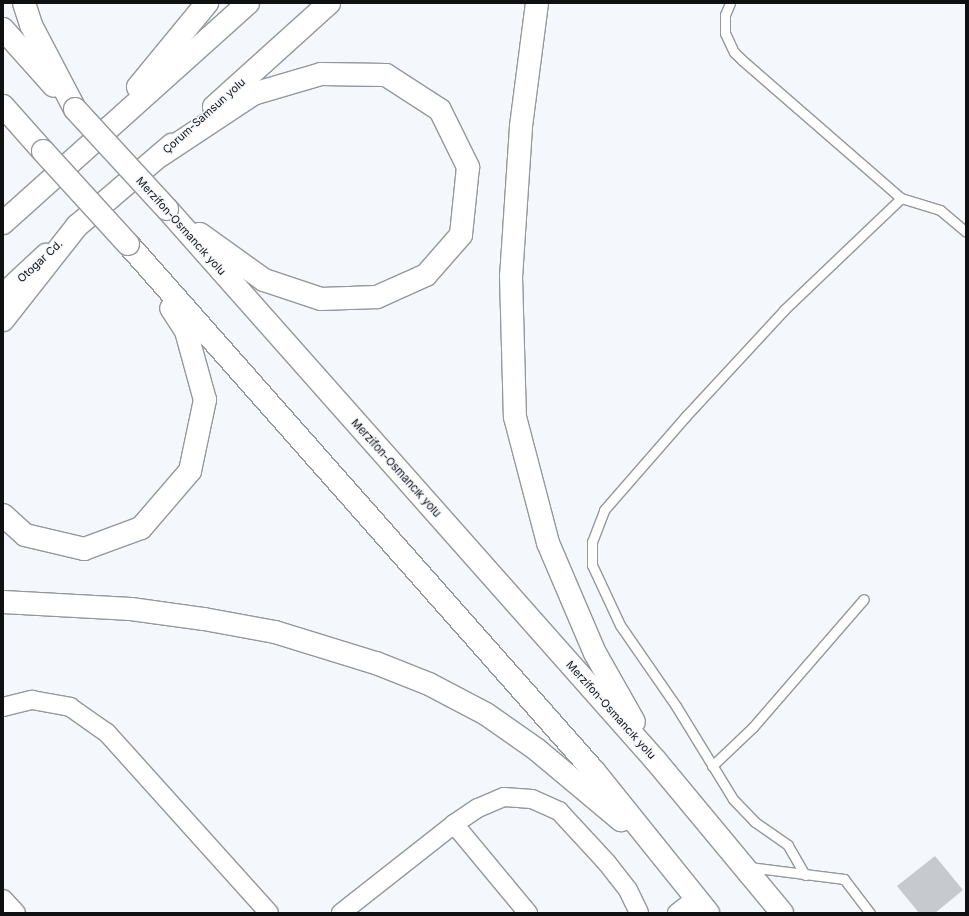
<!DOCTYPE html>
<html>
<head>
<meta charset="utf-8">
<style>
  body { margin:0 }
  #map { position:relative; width:969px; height:916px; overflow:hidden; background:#f4f8fc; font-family:Inter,sans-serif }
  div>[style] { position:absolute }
  .building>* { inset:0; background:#c6cace }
  .roads { filter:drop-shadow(1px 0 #94989b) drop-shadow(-1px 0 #94989b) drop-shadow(0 1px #94989b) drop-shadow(0 -1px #94989b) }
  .service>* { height:9px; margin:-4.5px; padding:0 4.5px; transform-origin:4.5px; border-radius:4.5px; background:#fff }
  .minor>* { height:18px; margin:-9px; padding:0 9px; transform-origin:9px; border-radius:9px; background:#fff }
  .primary>* { height:22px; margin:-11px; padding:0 11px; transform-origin:11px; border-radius:11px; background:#fff }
  .trunk>* { height:22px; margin:-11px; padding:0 11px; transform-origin:11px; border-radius:11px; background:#fff }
  .bridges { filter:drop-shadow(1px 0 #94989b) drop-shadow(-1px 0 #94989b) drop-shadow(0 1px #94989b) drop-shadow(0 -1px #94989b) }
  .trunk-bridge>* { height:22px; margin:-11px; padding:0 11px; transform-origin:11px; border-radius:11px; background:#fff }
  span { translate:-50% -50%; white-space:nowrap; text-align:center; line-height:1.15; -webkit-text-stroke:3px #f4f8fc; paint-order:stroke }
  .street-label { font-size:11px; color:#0f1012 }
  .frame { position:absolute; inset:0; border:4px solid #0f1012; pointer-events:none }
</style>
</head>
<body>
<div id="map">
  <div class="building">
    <div style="clip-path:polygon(935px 856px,963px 890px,935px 913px,919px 913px,897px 886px)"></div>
  </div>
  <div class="roads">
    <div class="service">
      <div style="left:730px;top:3px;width:13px;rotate:113deg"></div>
      <div style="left:725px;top:15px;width:18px;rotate:90deg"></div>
      <div style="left:725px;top:33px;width:21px;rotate:65deg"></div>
      <div style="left:734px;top:52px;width:11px;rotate:45deg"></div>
      <div style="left:742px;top:60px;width:211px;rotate:41deg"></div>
      <div style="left:901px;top:198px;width:41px;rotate:17.1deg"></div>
      <div style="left:940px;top:210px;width:34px;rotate:40deg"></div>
      <div style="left:712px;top:766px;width:57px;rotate:-43.6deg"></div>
      <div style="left:753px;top:727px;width:169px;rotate:-49.1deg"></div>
      <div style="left:749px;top:867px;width:96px;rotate:7.2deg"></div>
      <div style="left:844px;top:879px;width:43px;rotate:52.6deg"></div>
      <div style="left:805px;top:875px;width:34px;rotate:-120deg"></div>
      <div style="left:788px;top:845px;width:40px;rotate:-145.1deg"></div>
      <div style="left:755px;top:822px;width:32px;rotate:-134deg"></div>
      <div style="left:733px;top:799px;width:109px;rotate:-121.5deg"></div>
      <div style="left:676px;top:706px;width:98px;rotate:-124.7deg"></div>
      <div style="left:620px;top:625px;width:66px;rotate:-115deg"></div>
      <div style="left:592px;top:565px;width:23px;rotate:-90deg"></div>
      <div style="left:592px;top:542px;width:34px;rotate:-69deg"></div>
      <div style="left:604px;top:510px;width:125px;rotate:-48.9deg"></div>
      <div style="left:686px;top:416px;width:144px;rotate:-47.2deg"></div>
      <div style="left:784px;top:310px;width:162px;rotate:-43.7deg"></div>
    </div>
    <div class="minor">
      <div style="left:3px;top:707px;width:30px;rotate:-14deg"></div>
      <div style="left:32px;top:700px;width:39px;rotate:10deg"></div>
      <div style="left:70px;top:707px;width:45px;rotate:35.1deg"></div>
      <div style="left:107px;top:733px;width:242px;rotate:48deg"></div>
      <div style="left:454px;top:824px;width:116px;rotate:50.3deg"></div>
      <div style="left:3px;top:899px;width:19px;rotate:47deg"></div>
      <div style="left:341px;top:913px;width:144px;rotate:-38.2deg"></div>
      <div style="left:454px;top:824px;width:29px;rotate:-34deg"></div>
      <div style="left:478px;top:808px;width:28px;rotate:-23deg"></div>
      <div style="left:504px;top:797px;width:28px;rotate:4deg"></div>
      <div style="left:532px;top:799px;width:30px;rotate:24deg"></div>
      <div style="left:559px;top:811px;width:71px;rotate:47.3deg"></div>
      <div style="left:607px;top:863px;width:34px;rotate:52deg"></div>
      <div style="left:628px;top:890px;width:25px;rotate:64deg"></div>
      <div style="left:677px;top:913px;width:24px;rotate:-38deg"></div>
    </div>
    <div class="primary">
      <div style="left:3px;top:295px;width:59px;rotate:-42.9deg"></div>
    </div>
    <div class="trunk">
      <div style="left:24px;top:3px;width:23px;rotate:72deg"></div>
      <div style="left:31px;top:25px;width:95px;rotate:62.4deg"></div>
      <div style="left:537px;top:3px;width:125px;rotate:97.4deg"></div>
      <div style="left:521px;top:127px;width:149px;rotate:93.8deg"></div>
      <div style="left:511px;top:276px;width:141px;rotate:88.4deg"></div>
      <div style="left:515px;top:417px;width:130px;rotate:75.3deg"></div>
      <div style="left:548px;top:543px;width:120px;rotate:66.9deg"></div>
      <div style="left:595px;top:653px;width:79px;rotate:60.5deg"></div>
      <div style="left:3px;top:29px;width:76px;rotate:48.2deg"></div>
      <div style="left:138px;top:87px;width:109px;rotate:-50.6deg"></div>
      <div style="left:3px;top:106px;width:60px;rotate:48.4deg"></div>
      <div style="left:214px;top:107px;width:155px;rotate:-42.1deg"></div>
      <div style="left:161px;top:155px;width:110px;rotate:-33.5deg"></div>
      <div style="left:253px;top:94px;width:71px;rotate:-16.4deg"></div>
      <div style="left:321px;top:74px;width:65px;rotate:0.9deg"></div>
      <div style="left:386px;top:75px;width:64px;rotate:32.9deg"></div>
      <div style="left:440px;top:110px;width:64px;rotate:63.8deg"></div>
      <div style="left:468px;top:167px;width:68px;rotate:95.9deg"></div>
      <div style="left:461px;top:235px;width:53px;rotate:131.2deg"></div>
      <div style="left:426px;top:275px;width:54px;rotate:155.8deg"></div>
      <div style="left:377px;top:297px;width:56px;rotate:178deg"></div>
      <div style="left:321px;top:299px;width:60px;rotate:-161.6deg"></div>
      <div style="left:264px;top:280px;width:79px;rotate:-144.3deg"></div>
      <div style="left:167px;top:209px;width:737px;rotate:48.46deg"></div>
      <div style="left:656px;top:761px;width:197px;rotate:50.3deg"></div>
      <div style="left:3px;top:223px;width:329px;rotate:-41.9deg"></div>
      <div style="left:128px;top:244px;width:703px;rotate:48.52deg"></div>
      <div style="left:594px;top:771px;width:182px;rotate:51.2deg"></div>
      <div style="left:3px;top:320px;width:120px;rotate:-51.8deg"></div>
      <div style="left:77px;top:226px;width:125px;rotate:-40.5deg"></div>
      <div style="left:3px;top:515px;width:30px;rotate:42deg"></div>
      <div style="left:25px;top:535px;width:61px;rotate:13.3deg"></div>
      <div style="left:84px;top:549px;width:61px;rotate:-20.2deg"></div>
      <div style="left:141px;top:528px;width:75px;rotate:-49.3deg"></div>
      <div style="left:190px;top:471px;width:73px;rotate:-78.1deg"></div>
      <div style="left:205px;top:400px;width:72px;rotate:-105.4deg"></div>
      <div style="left:186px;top:331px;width:27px;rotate:-123deg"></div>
      <div style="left:3px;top:602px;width:128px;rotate:3.1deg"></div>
      <div style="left:131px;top:609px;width:74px;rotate:7.8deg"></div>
      <div style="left:204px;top:619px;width:72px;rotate:10.4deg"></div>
      <div style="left:275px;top:632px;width:106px;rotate:17.1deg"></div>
      <div style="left:376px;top:663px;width:57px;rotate:21.6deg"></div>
      <div style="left:429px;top:684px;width:64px;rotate:27.8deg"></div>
      <div style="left:486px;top:714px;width:61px;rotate:35deg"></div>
      <div style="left:536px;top:749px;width:111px;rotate:39.9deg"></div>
    </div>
  </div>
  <div class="bridges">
    <div class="trunk-bridge">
      <div style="left:75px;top:109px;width:136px;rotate:47.4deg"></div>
      <div style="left:43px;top:151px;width:126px;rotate:47.6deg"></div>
    </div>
  </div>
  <div class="street-label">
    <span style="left:204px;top:116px;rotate:-42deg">Çorum-Samsun yolu</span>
    <span style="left:181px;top:226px;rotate:48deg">Merzifon-Osmancık yolu</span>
    <span style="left:40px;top:261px;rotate:-43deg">Otogar Cd.</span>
    <span style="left:396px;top:468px;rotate:48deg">Merzifon-Osmancık yolu</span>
    <span style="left:611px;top:710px;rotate:48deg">Merzifon-Osmancık yolu</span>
  </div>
  <div class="frame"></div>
</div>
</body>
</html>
